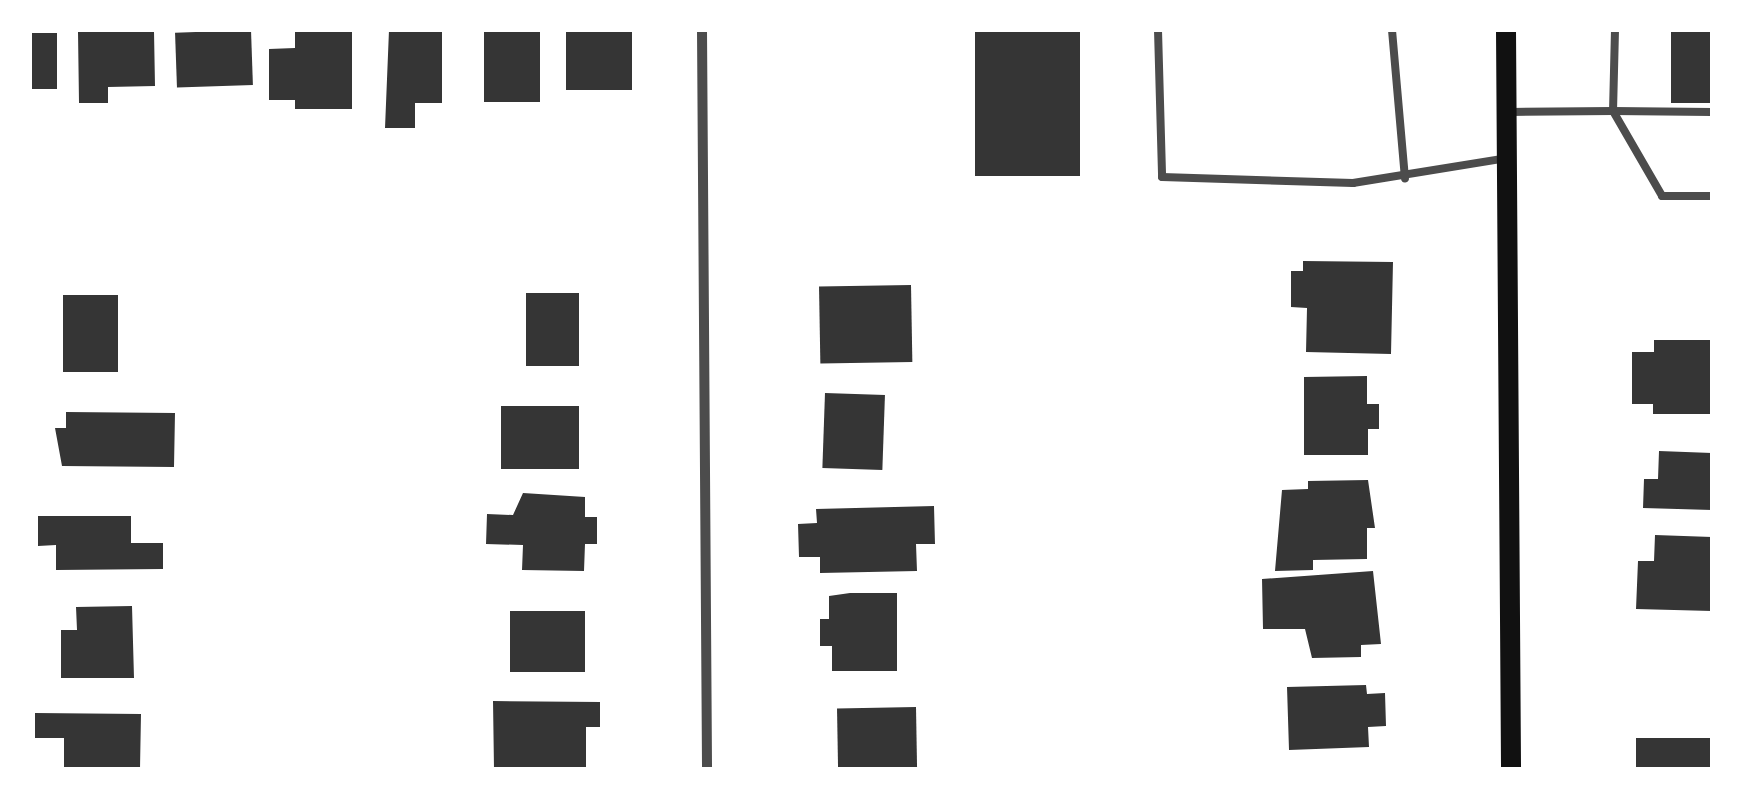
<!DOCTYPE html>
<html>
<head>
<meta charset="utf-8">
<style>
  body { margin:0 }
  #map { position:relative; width:1742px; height:799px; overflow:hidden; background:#fff; font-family:Overpass,sans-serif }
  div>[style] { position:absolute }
  .building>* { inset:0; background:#353535; transform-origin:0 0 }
  .service>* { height:8px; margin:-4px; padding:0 4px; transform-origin:4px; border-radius:4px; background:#4c4c4c }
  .minor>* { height:10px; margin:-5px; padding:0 5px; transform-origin:5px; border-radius:5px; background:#4c4c4c }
  .secondary>* { height:20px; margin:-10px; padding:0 10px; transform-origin:10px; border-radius:10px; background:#111 }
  span { translate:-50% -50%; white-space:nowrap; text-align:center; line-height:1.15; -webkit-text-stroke:10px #fff; paint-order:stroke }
  .frame { position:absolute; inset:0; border:32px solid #fff; pointer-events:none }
</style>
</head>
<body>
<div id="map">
  <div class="building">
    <div style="left:251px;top:30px;width:55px;height:76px;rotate:88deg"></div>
    <div style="clip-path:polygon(295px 30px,352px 30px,352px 109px,295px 109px,295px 100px,269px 100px,269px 49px,295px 48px)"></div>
    <div style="clip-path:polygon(389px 30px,442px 30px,442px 103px,415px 103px,415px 128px,385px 128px)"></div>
    <div style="left:484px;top:30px;width:56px;height:72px"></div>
    <div style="left:566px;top:30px;width:66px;height:60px"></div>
    <div style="left:975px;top:30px;width:105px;height:146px"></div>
    <div style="left:1671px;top:30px;width:41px;height:73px"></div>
    <div style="clip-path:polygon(154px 31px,155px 86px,108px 87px,108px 103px,79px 103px,78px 32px)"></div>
    <div style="left:30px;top:33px;width:27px;height:56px"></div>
    <div style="clip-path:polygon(1303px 261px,1393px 262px,1391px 354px,1306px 352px,1307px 308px,1291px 307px,1291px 271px,1303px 271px)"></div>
    <div style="left:911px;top:285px;width:77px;height:92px;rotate:89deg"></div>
    <div style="left:526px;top:293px;width:53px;height:73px"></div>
    <div style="left:63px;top:295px;width:55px;height:77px"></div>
    <div style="clip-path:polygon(1654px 340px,1712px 340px,1712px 414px,1653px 414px,1653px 404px,1632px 404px,1632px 352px,1654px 352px)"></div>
    <div style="clip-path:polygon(1367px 376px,1367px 404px,1379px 404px,1379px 429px,1368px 429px,1368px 455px,1304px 455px,1304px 377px)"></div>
    <div style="left:825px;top:393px;width:60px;height:75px;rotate:2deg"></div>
    <div style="left:501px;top:406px;width:78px;height:63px"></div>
    <div style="clip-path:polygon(66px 412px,175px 413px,174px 467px,62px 466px,55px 428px,66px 428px)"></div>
    <div style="clip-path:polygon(1659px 451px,1712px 453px,1712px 510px,1643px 508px,1644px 479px,1658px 479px)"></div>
    <div style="clip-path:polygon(1368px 480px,1375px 528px,1367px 528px,1367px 559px,1313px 560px,1313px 570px,1275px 571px,1282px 490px,1308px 489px,1308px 481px)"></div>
    <div style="clip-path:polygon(523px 493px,585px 497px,585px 517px,597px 517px,597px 544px,585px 544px,584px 571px,522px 570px,523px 545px,486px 544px,487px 514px,513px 515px)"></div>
    <div style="clip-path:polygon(934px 506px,935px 544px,916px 544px,917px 571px,820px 573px,820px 557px,799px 557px,798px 524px,817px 523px,816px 509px)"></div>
    <div style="clip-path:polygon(38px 516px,131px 516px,131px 543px,163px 543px,163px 569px,56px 570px,56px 545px,38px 546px)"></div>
    <div style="clip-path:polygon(1655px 535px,1712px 537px,1712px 611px,1636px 609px,1638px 561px,1654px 561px)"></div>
    <div style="clip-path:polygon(1373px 571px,1381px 644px,1361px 645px,1361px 657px,1312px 658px,1305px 629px,1263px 629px,1262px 579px)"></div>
    <div style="clip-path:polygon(850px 593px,897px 593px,897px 671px,832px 671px,832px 646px,820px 646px,820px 619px,829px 619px,829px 596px)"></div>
    <div style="clip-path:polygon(132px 606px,134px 678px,61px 678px,61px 630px,77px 630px,76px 607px)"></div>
    <div style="left:510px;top:611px;width:75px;height:61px"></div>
    <div style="clip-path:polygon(1366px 685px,1367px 694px,1385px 693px,1386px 726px,1368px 727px,1369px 747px,1289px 750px,1287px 687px)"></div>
    <div style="clip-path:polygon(493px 701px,600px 702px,600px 727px,586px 727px,586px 769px,494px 769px)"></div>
    <div style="left:916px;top:707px;width:62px;height:79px;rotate:89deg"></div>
    <div style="clip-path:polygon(35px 713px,141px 714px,140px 769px,64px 769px,64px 738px,35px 738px)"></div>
    <div style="left:1712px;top:738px;width:31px;height:76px;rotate:90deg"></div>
  </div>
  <div class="service">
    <div style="left:1158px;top:30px;width:147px;rotate:88.4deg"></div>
    <div style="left:1162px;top:177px;width:191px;rotate:1.8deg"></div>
    <div style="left:1353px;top:183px;width:151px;rotate:-9.2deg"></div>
    <div style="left:1392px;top:30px;width:149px;rotate:85deg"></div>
    <div style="left:1615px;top:30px;width:81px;rotate:91.4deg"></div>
    <div style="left:1613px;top:111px;width:99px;rotate:0.6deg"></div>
    <div style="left:1510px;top:112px;width:103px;rotate:-0.6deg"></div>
    <div style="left:1613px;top:111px;width:98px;rotate:60deg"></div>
    <div style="left:1662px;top:196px;width:50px"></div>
  </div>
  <div class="minor">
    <div style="left:702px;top:30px;width:739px;rotate:89.61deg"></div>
  </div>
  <div class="secondary">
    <div style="left:1506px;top:30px;width:739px;rotate:89.61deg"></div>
  </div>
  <div class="frame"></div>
</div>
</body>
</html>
